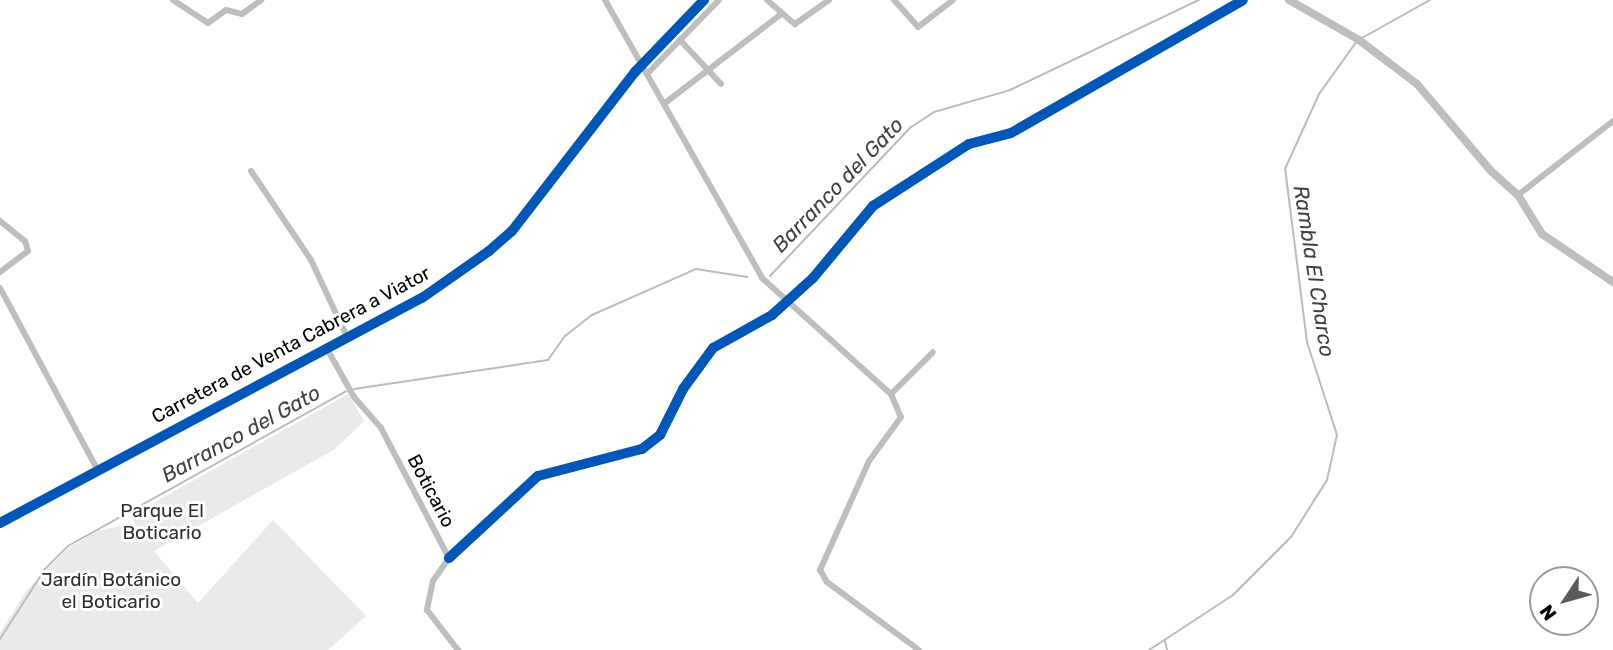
<!DOCTYPE html>
<html>
<head>
<meta charset="utf-8">
<style>
  body { margin:0 }
  #map { position:relative; width:1613px; height:650px; overflow:hidden; background:#fff; font-family:Rubik,sans-serif }
  div>[style] { position:absolute }
  .green>* { inset:0; background:#eaeaea }
  .stream>* { height:2px; margin:-1px; padding:0 1px; transform-origin:1px; border-radius:1px; background:#bcbcbc }
  .minor>* { height:6px; margin:-3px; padding:0 3px; transform-origin:3px; border-radius:3px; background:#bebebe }
  .tertiary>* { height:8px; margin:-4px; padding:0 4px; transform-origin:4px; border-radius:4px; background:#bebebe }
  .cycleway>* { height:10px; margin:-5px; padding:0 5px; transform-origin:5px; border-radius:5px; background:#0057b8 }
  span { translate:-50% -50%; white-space:nowrap; text-align:center; line-height:1.15; -webkit-text-stroke:6px #fff; paint-order:stroke }
  .street-label { font-size:19px; color:#000 }
  .park-label { font-size:19px; color:#2f2f2f }
  .water-label { font-size:21px; color:#404040; font-style:italic }
  .north { position:absolute; left:1529px; top:566px; width:70px; height:70px; box-sizing:border-box; background:#fff; border:2px solid #999; border-radius:50%; rotate:234deg; font-size:19px; font-weight:700; line-height:28px; text-align:center; color:#000 }
  .north::after { content:''; display:block; margin:auto; width:24px; height:32px; background:#595959; clip-path:polygon(50% 0,100% 100%,50% 72%,0 100%) }
</style>
</head>
<body>
<div id="map">
  <div class="green">
    <div style="clip-path:polygon(348px 394px,364px 421px,335px 449px,154px 551px,198px 603px,273px 520px,366px 616px,328px 650px,0 650px,0 633px,26px 591px,67px 549px,99px 530px,132px 524px,136px 528px,132px 515px)"></div>
  </div>
  <div class="stream">
    <div style="left:1362px;top:38px;width:78px;rotate:-29.2deg"></div>
    <div style="left:770px;top:276px;width:205px;rotate:-46.6deg"></div>
    <div style="left:911px;top:127px;width:27px;rotate:-33deg"></div>
    <div style="left:934px;top:112px;width:79px;rotate:-16.1deg"></div>
    <div style="left:1010px;top:90px;width:209px;rotate:-25.5deg"></div>
    <div style="left:354px;top:389px;width:196px;rotate:-8.5deg"></div>
    <div style="left:548px;top:360px;width:29px;rotate:-55deg"></div>
    <div style="left:565px;top:336px;width:34px;rotate:-38deg"></div>
    <div style="left:592px;top:315px;width:114px;rotate:-23.9deg"></div>
    <div style="left:696px;top:269px;width:52px;rotate:8.9deg"></div>
    <div style="left:0;top:639px;width:83px;rotate:-57.3deg"></div>
    <div style="left:45px;top:569px;width:33px;rotate:-45deg"></div>
    <div style="left:68px;top:546px;width:318px;rotate:-29.1deg"></div>
    <div style="left:1165px;top:641px;width:9px;rotate:77deg"></div>
    <div style="left:1149px;top:650px;width:100px;rotate:-33.2deg"></div>
    <div style="left:1233px;top:595px;width:82px;rotate:-45deg"></div>
    <div style="left:1291px;top:537px;width:67px;rotate:-57.7deg"></div>
    <div style="left:1327px;top:480px;width:46px;rotate:-77.5deg"></div>
    <div style="left:1337px;top:435px;width:98px;rotate:-107.9deg"></div>
    <div style="left:1307px;top:342px;width:174px;rotate:-97.2deg"></div>
    <div style="left:1285px;top:169px;width:82px;rotate:-65.6deg"></div>
    <div style="left:1319px;top:94px;width:65px;rotate:-54.4deg"></div>
  </div>
  <div class="minor">
    <div style="left:173px;top:0;width:42px;rotate:33.3deg"></div>
    <div style="left:208px;top:23px;width:22px;rotate:-36deg"></div>
    <div style="left:226px;top:10px;width:16px;rotate:14deg"></div>
    <div style="left:242px;top:14px;width:24px;rotate:-36deg"></div>
    <div style="left:605px;top:0;width:319px;rotate:60.5deg"></div>
    <div style="left:762px;top:278px;width:173px;rotate:42deg"></div>
    <div style="left:891px;top:394px;width:59px;rotate:-45deg"></div>
    <div style="left:767px;top:0;width:37px;rotate:41deg"></div>
    <div style="left:795px;top:24px;width:42px;rotate:-35.2deg"></div>
    <div style="left:894px;top:0;width:36px;rotate:48deg"></div>
    <div style="left:918px;top:27px;width:44px;rotate:-37.6deg"></div>
    <div style="left:680px;top:40px;width:60px;rotate:47deg"></div>
    <div style="left:648px;top:73px;width:102px;rotate:-45.8deg"></div>
    <div style="left:665px;top:103px;width:145px;rotate:-37.4deg"></div>
    <div style="left:251px;top:171px;width:107px;rotate:56deg"></div>
    <div style="left:311px;top:260px;width:85px;rotate:64.9deg"></div>
    <div style="left:1518px;top:195px;width:120px;rotate:-37.9deg"></div>
    <div style="left:0;top:221px;width:32px;rotate:39deg"></div>
    <div style="left:25px;top:241px;width:10px;rotate:73deg"></div>
    <div style="left:28px;top:251px;width:35px;rotate:143deg"></div>
    <div style="left:0;top:288px;width:205px;rotate:61.8deg"></div>
    <div style="left:326px;top:347px;width:57px;rotate:60.8deg"></div>
    <div style="left:354px;top:397px;width:41px;rotate:48.9deg"></div>
    <div style="left:381px;top:428px;width:147px;rotate:62.4deg"></div>
    <div style="left:449px;top:558px;width:28px;rotate:125deg"></div>
    <div style="left:433px;top:581px;width:30px;rotate:102deg"></div>
    <div style="left:427px;top:610px;width:51px;rotate:52.2deg"></div>
    <div style="left:891px;top:394px;width:25px;rotate:67deg"></div>
    <div style="left:901px;top:417px;width:54px;rotate:126deg"></div>
    <div style="left:869px;top:461px;width:120px;rotate:114.2deg"></div>
    <div style="left:820px;top:570px;width:14px;rotate:60deg"></div>
    <div style="left:827px;top:582px;width:114px;rotate:36.5deg"></div>
    <div style="left:449px;top:558px;width:121px;rotate:-42.7deg"></div>
    <div style="left:538px;top:476px;width:107px;rotate:-14.6deg"></div>
    <div style="left:642px;top:449px;width:23px;rotate:-38deg"></div>
    <div style="left:660px;top:435px;width:51px;rotate:-63.4deg"></div>
    <div style="left:683px;top:389px;width:51px;rotate:-53.8deg"></div>
    <div style="left:713px;top:348px;width:68px;rotate:-29.2deg"></div>
    <div style="left:772px;top:315px;width:55px;rotate:-42.1deg"></div>
    <div style="left:813px;top:278px;width:94px;rotate:-50.2deg"></div>
    <div style="left:873px;top:206px;width:114px;rotate:-32.9deg"></div>
    <div style="left:969px;top:144px;width:43px;rotate:-14.7deg"></div>
    <div style="left:1011px;top:133px;width:267px;rotate:-29.8deg"></div>
  </div>
  <div class="tertiary">
    <div style="left:1289px;top:0;width:81px;rotate:29.7deg"></div>
    <div style="left:1359px;top:40px;width:73px;rotate:37.2deg"></div>
    <div style="left:1417px;top:84px;width:114px;rotate:49.6deg"></div>
    <div style="left:1491px;top:171px;width:36px;rotate:42deg"></div>
    <div style="left:1518px;top:195px;width:46px;rotate:58.4deg"></div>
    <div style="left:1542px;top:234px;width:86px;rotate:34.1deg"></div>
    <div style="left:0;top:523px;width:478px;rotate:-28.1deg"></div>
    <div style="left:422px;top:298px;width:82px;rotate:-35deg"></div>
    <div style="left:489px;top:251px;width:30px;rotate:-41deg"></div>
    <div style="left:512px;top:231px;width:201px;rotate:-52.3deg"></div>
    <div style="left:635px;top:72px;width:100px;rotate:-46.2deg"></div>
  </div>
  <div class="cycleway">
    <div style="left:0;top:523px;width:478px;rotate:-28.1deg"></div>
    <div style="left:422px;top:298px;width:82px;rotate:-35deg"></div>
    <div style="left:489px;top:251px;width:30px;rotate:-41deg"></div>
    <div style="left:512px;top:231px;width:201px;rotate:-52.3deg"></div>
    <div style="left:635px;top:72px;width:100px;rotate:-46.2deg"></div>
    <div style="left:449px;top:558px;width:121px;rotate:-42.7deg"></div>
    <div style="left:538px;top:476px;width:107px;rotate:-14.6deg"></div>
    <div style="left:642px;top:449px;width:23px;rotate:-38deg"></div>
    <div style="left:660px;top:435px;width:51px;rotate:-63.4deg"></div>
    <div style="left:683px;top:389px;width:51px;rotate:-53.8deg"></div>
    <div style="left:713px;top:348px;width:68px;rotate:-29.2deg"></div>
    <div style="left:772px;top:315px;width:55px;rotate:-42.1deg"></div>
    <div style="left:813px;top:278px;width:94px;rotate:-50.2deg"></div>
    <div style="left:873px;top:206px;width:114px;rotate:-32.9deg"></div>
    <div style="left:969px;top:144px;width:43px;rotate:-14.7deg"></div>
    <div style="left:1011px;top:133px;width:267px;rotate:-29.8deg"></div>
  </div>
  <div class="street-label">
    <span style="left:291px;top:345px;rotate:-28deg">Carretera de Venta Cabrera a Viator</span>
    <span style="left:431px;top:491px;rotate:62deg">Boticario</span>
  </div>
  <div class="park-label">
    <span style="left:162px;top:522px">Parque El<br>Boticario</span>
    <span style="left:111px;top:591px">Jardín Botánico<br>el Boticario</span>
  </div>
  <div class="water-label">
    <span style="left:838px;top:185px;rotate:-46deg">Barranco del Gato</span>
    <span style="left:1314px;top:271px;rotate:81deg">Rambla El Charco</span>
    <span style="left:241px;top:434px;rotate:-29deg">Barranco del Gato</span>
  </div>
  <div class="north">N</div>
</div>
</body>
</html>
